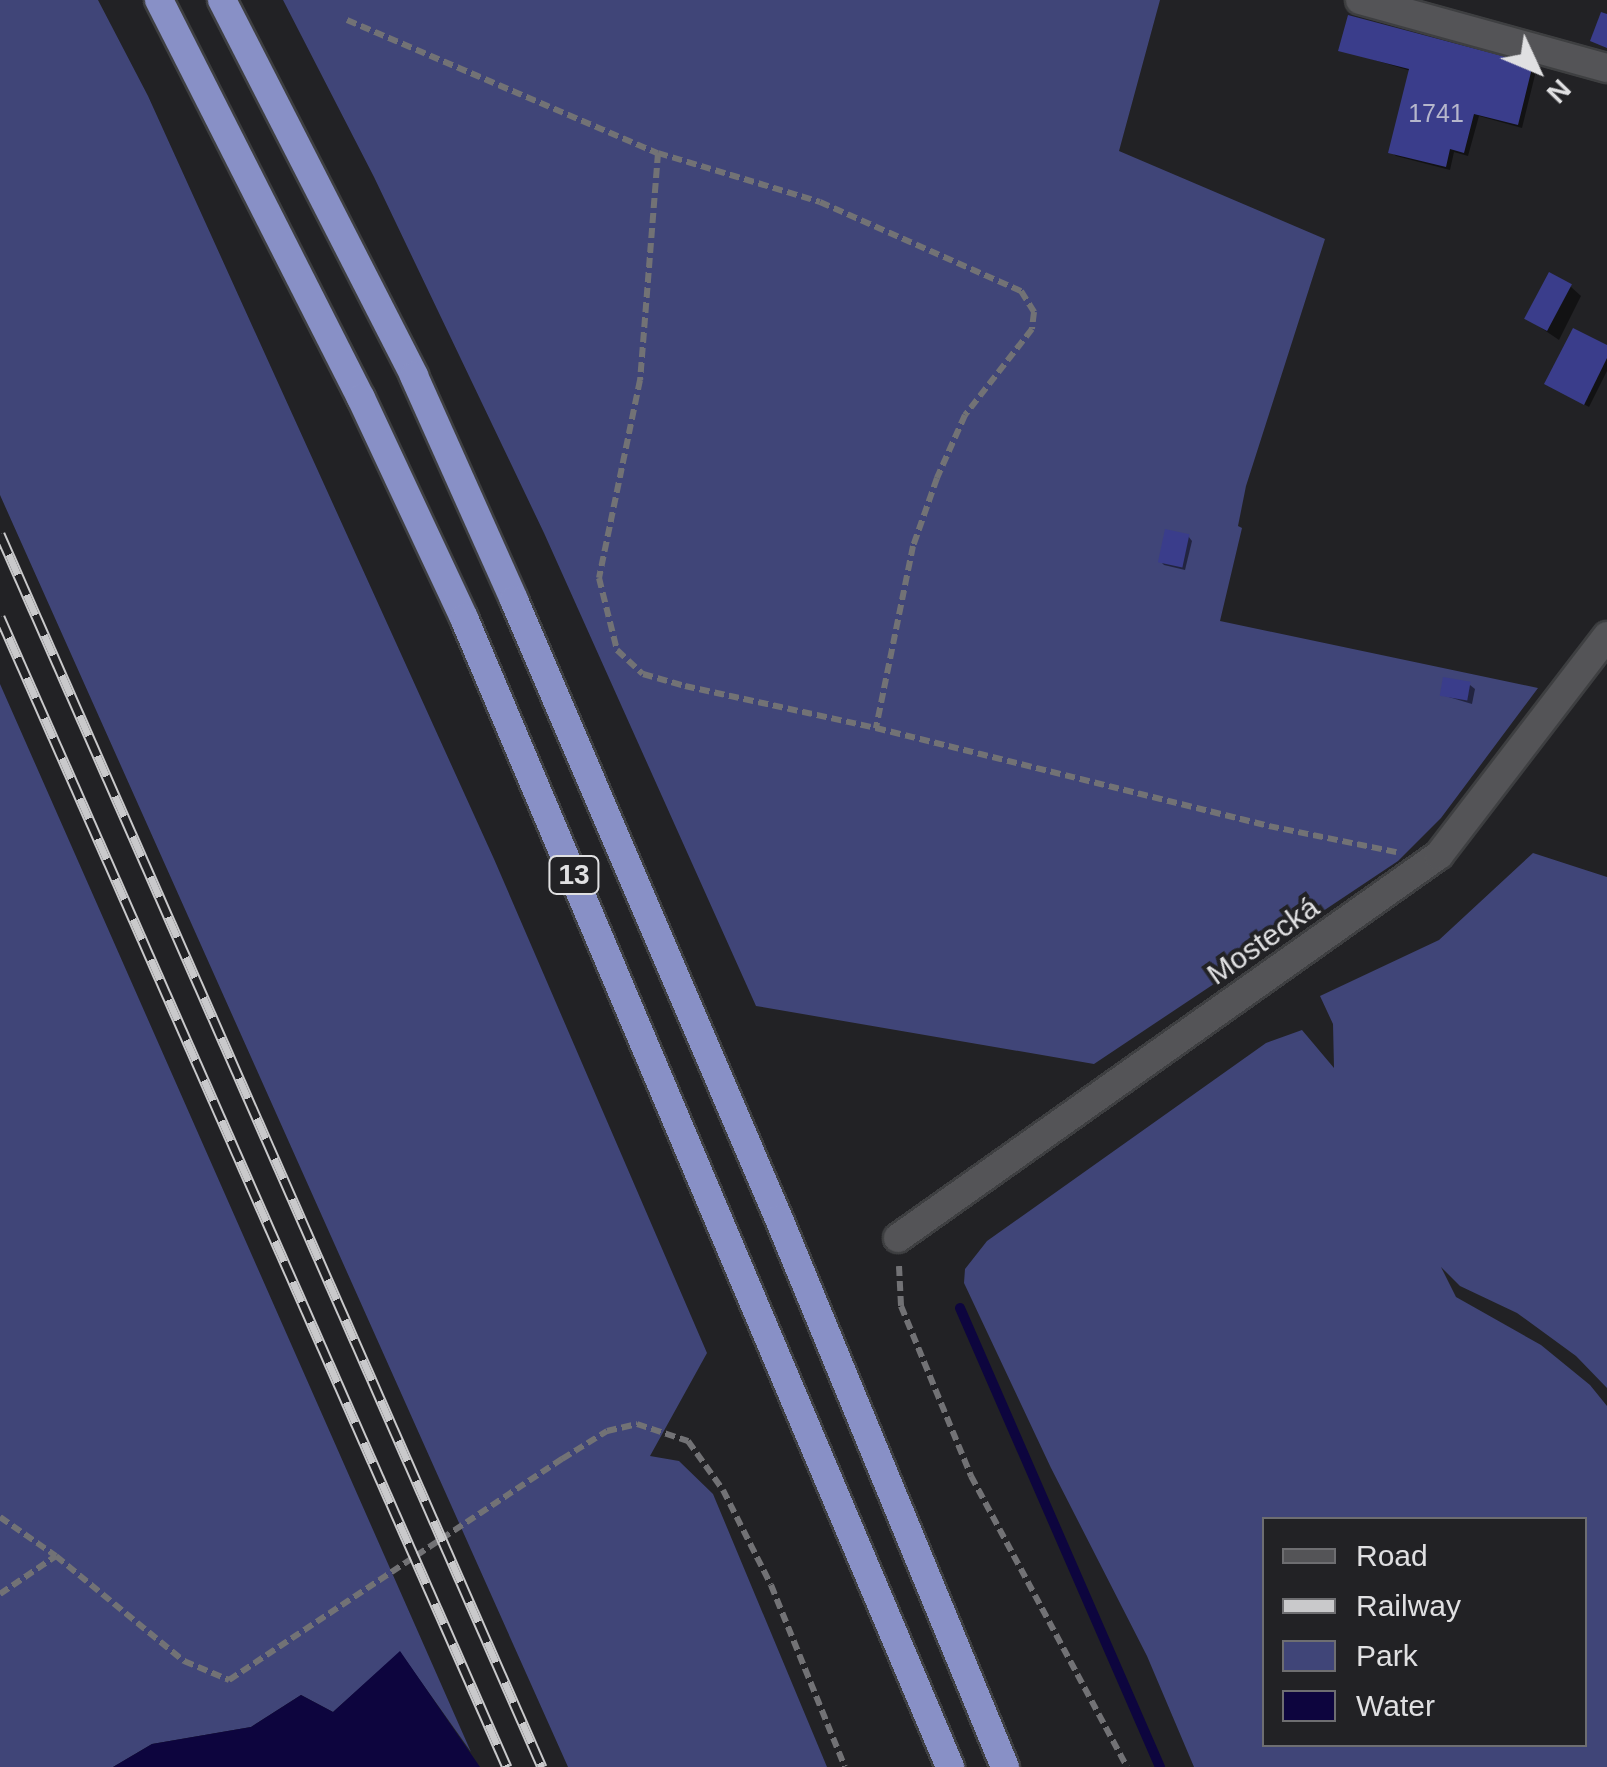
<!DOCTYPE html>
<html>
<head>
<meta charset="utf-8">
<style>
  body { margin:0 }
  #map { position:relative; width:1607px; height:1767px; overflow:hidden; background:#222225; font-family:Arial,sans-serif }
  div>[style] { position:absolute }
  .green>* { inset:0; background:#404578 }
  .water>* { inset:0; background:#0d053e }
  .shadow>* { inset:0; background:#0007 }
  .stream>* { height:10px; margin:-5px; padding:0 5px; transform-origin:5px; border-radius:5px; background:#0d053e }
  .building>* { inset:0; background:#3a3d8b; transform-origin:0 0 }
  .path>* { height:6px; margin-top:-3px; transform-origin:0; background:repeating-linear-gradient(90deg,#727275 0 10px,transparent 0 15px) }
  .roads { filter:drop-shadow(2px 0 #3e3f41) drop-shadow(-2px 0 #3e3f41) drop-shadow(0 2px #3e3f41) drop-shadow(0 -2px #3e3f41) }
  .minor>* { height:28px; margin:-14px; padding:0 14px; transform-origin:14px; border-radius:14px; background:#545457 }
  .trunk>* { height:28px; margin:-14px; padding:0 14px; transform-origin:14px; border-radius:14px; background:#8890c6 }
  .rail>* { height:11px; margin-top:-5.5px; transform-origin:0; background:repeating-linear-gradient(90deg,#222225 0 22px,#c9c9cb 0 44px); box-sizing:border-box; border-block:2px solid #c9c9cb }
  span { translate:-50% -50%; white-space:nowrap; text-align:center; line-height:1.15; -webkit-text-stroke:8px #222225; paint-order:stroke }
  .number-label { font-size:25px; color:#b6b7cc }
  .number-label span { -webkit-text-stroke-width:0 }
  .shield-label span { padding:2px 8px; background:#222225; border:2px solid; border-radius:8px; -webkit-text-stroke-width:0 }
  .shield-label { font-size:28px; color:#e0e0e2; font-weight:700 }
  .street-label { font-size:30px; color:#e0e0e2 }
  .legend { position:absolute; left:1262px; top:1517px; width:325px; height:230px; box-sizing:border-box; background:#222225; border:2px solid #6e6e71; margin:0; padding:12px 18px; list-style:none; font-size:30px; color:#e0e0e2 }
  .legend li { display:flex; align-items:center; gap:20px; height:50px }
  .legend b { width:50px; border:2px solid #6e6e71 }
  .north { position:absolute; left:1487px; top:20px; width:100px; height:100px; -webkit-text-stroke:8px #222225; paint-order:stroke; rotate:134deg; font-size:28px; font-weight:700; line-height:40px; text-align:center; color:#e0e0e2 }
  .north::after { content:''; display:block; margin:auto; width:35px; height:45px; background:#e0e0e2; clip-path:polygon(50% 0,100% 100%,50% 72%,0 100%) }
</style>
</head>
<body>
<div id="map">
  <div class="green">
    <div style="clip-path:polygon(0 0,98px 0,148px 96px,494px 859px,707px 1353px,650px 1456px,679px 1461px,713px 1494px,827px 1767px,568px 1767px,0 495px)"></div>
    <div style="clip-path:polygon(283px 0,1160px 0,1119px 151px,1325px 239px,1246px 486px,1238px 526px,1242px 528px,1220px 621px,1538px 688px,1441px 818px,1398px 861px,1094px 1064px,756px 1006px,544px 533px,374px 177px)"></div>
    <div style="clip-path:polygon(0 684px,471px 1752px,400px 1652px,333px 1712px,301px 1695px,251px 1727px,152px 1744px,113px 1767px,0 1767px)"></div>
    <div style="clip-path:polygon(evenodd,1533px 853px,1607px 877px,1607px 1388px,1576px 1356px,1517px 1313px,1460px 1286px,1441px 1267px,1456px 1297px,1541px 1345px,1590px 1385px,1607px 1406px,1607px 1767px,1194px 1767px,1147px 1656px,1051px 1468px,964px 1283px,965px 1269px,987px 1241px,1266px 1043px,1302px 1030px,1334px 1068px,1333px 1024px,1320px 996px,1439px 940px,1533px 853px,1264px 1520px,1584px 1520px,1584px 1744px,1264px 1744px,1264px 1520px)"></div>
  </div>
  <div class="water">
    <div style="clip-path:polygon(400px 1651px,480px 1767px,113px 1767px,152px 1744px,251px 1727px,301px 1695px,333px 1712px)"></div>
  </div>
  <div class="shadow">
    <div style="clip-path:polygon(1341px 50px,1532px 67px,1536px 71px,1522px 128px,1479px 116px,1468px 156px,1454px 152px,1450px 170px,1396px 156px,1391px 152px,1411px 71px)"></div>
    <div style="clip-path:polygon(1570px 286px,1581px 296px,1559px 340px,1528px 319px)"></div>
    <div style="clip-path:polygon(1607px 348px,1607px 371px,1589px 407px,1547px 384px)"></div>
    <div style="clip-path:polygon(1188px 536px,1192px 541px,1185px 570px,1164px 565px,1160px 561px)"></div>
    <div style="clip-path:polygon(1470px 685px,1475px 689px,1472px 704px,1442px 695px)"></div>
  </div>
  <div class="stream">
    <div style="left:960px;top:1308px;width:501px;rotate:66.46deg"></div>
  </div>
  <div class="building">
    <div style="clip-path:polygon(1601px 12px,1607px 14px,1607px 48px,1590px 41px)"></div>
    <div style="clip-path:polygon(1348px 15px,1533px 64px,1518px 125px,1474px 114px,1464px 153px,1450px 149px,1446px 167px,1388px 153px,1409px 69px,1338px 51px)"></div>
    <div style="left:1549px;top:272px;width:26px;height:53px;rotate:28deg"></div>
    <div style="clip-path:polygon(1573px 328px,1607px 345px,1607px 358px,1584px 405px,1544px 384px)"></div>
    <div style="left:1165px;top:529px;width:25px;height:34px;rotate:12deg"></div>
    <div style="left:1443px;top:677px;width:28px;height:19px;rotate:10deg"></div>
  </div>
  <div class="path">
    <div style="left:347px;top:20px;width:338px;rotate:23.2deg"></div>
    <div style="left:658px;top:153px;width:169px;rotate:16.8deg"></div>
    <div style="left:820px;top:202px;width:220px;rotate:23.9deg"></div>
    <div style="left:1021px;top:291px;width:25px;rotate:58deg"></div>
    <div style="left:1034px;top:312px;width:17px;rotate:97deg"></div>
    <div style="left:1032px;top:329px;width:109px;rotate:127.9deg"></div>
    <div style="left:965px;top:415px;width:69px;rotate:114deg"></div>
    <div style="left:937px;top:478px;width:72px;rotate:109.4deg"></div>
    <div style="left:913px;top:546px;width:186px;rotate:101.5deg"></div>
    <div style="left:658px;top:153px;width:228px;rotate:94.5deg"></div>
    <div style="left:640px;top:380px;width:202px;rotate:101.7deg"></div>
    <div style="left:599px;top:578px;width:74px;rotate:76deg"></div>
    <div style="left:617px;top:650px;width:35px;rotate:43deg"></div>
    <div style="left:643px;top:674px;width:44px;rotate:15.9deg"></div>
    <div style="left:685px;top:686px;width:196px;rotate:12.4deg"></div>
    <div style="left:876px;top:728px;width:405px;rotate:14deg"></div>
    <div style="left:1269px;top:826px;width:130px;rotate:11.6deg"></div>
    <div style="left:899px;top:1266px;width:40px;rotate:87.1deg"></div>
    <div style="left:901px;top:1306px;width:184px;rotate:67.6deg"></div>
    <div style="left:971px;top:1476px;width:330px;rotate:61.8deg"></div>
    <div style="left:0;top:1517px;width:68px;rotate:34.9deg"></div>
    <div style="left:56px;top:1556px;width:166px;rotate:39.4deg"></div>
    <div style="left:184px;top:1661px;width:49px;rotate:22.9deg"></div>
    <div style="left:229px;top:1680px;width:400px;rotate:-33.6deg"></div>
    <div style="left:562px;top:1459px;width:53px;rotate:-31.9deg"></div>
    <div style="left:607px;top:1431px;width:31px;rotate:-13deg"></div>
    <div style="left:637px;top:1424px;width:54px;rotate:18.4deg"></div>
    <div style="left:688px;top:1441px;width:60px;rotate:54.5deg"></div>
    <div style="left:723px;top:1490px;width:106px;rotate:63.2deg"></div>
    <div style="left:771px;top:1585px;width:196px;rotate:67.9deg"></div>
    <div style="left:0;top:1594px;width:68px;rotate:-34.2deg"></div>
  </div>
  <div class="roads">
    <div class="minor">
      <div style="left:1360px;top:0;width:256px;rotate:15.4deg"></div>
      <div style="left:898px;top:1238px;width:663px;rotate:-35.3deg"></div>
      <div style="left:1439px;top:855px;width:276px;rotate:-52.5deg"></div>
    </div>
    <div class="trunk">
      <div style="left:159px;top:0;width:446px;rotate:63.1deg"></div>
      <div style="left:361px;top:398px;width:243px;rotate:64.9deg"></div>
      <div style="left:464px;top:618px;width:1248px;rotate:67.07deg"></div>
      <div style="left:222px;top:0;width:422px;rotate:62.9deg"></div>
      <div style="left:414px;top:376px;width:245px;rotate:65.9deg"></div>
      <div style="left:514px;top:600px;width:673px;rotate:66.82deg"></div>
      <div style="left:779px;top:1219px;width:593px;rotate:67.59deg"></div>
    </div>
  </div>
  <div class="rail">
    <div style="left:0;top:534px;width:1347px;rotate:66.27deg"></div>
    <div style="left:0;top:617px;width:1257px;rotate:66.21deg"></div>
  </div>
  <div class="number-label">
    <span style="left:1436px;top:113px">1741</span>
  </div>
  <div class="shield-label">
    <span style="left:574px;top:875px">13</span>
  </div>
  <div class="street-label">
    <span style="left:1263px;top:941px;rotate:-35deg">Mostecká</span>
  </div>
  <ul class="legend">
  <li><b style="height:12px;background:#545457"></b>Road</li>
  <li><b style="height:12px;background:#c9c9cb"></b>Railway</li>
  <li><b style="height:28px;background:#404578"></b>Park</li>
  <li><b style="height:28px;background:#0d053e"></b>Water</li>
  </ul>
  <div class="north">N</div>
</div>
</body>
</html>
